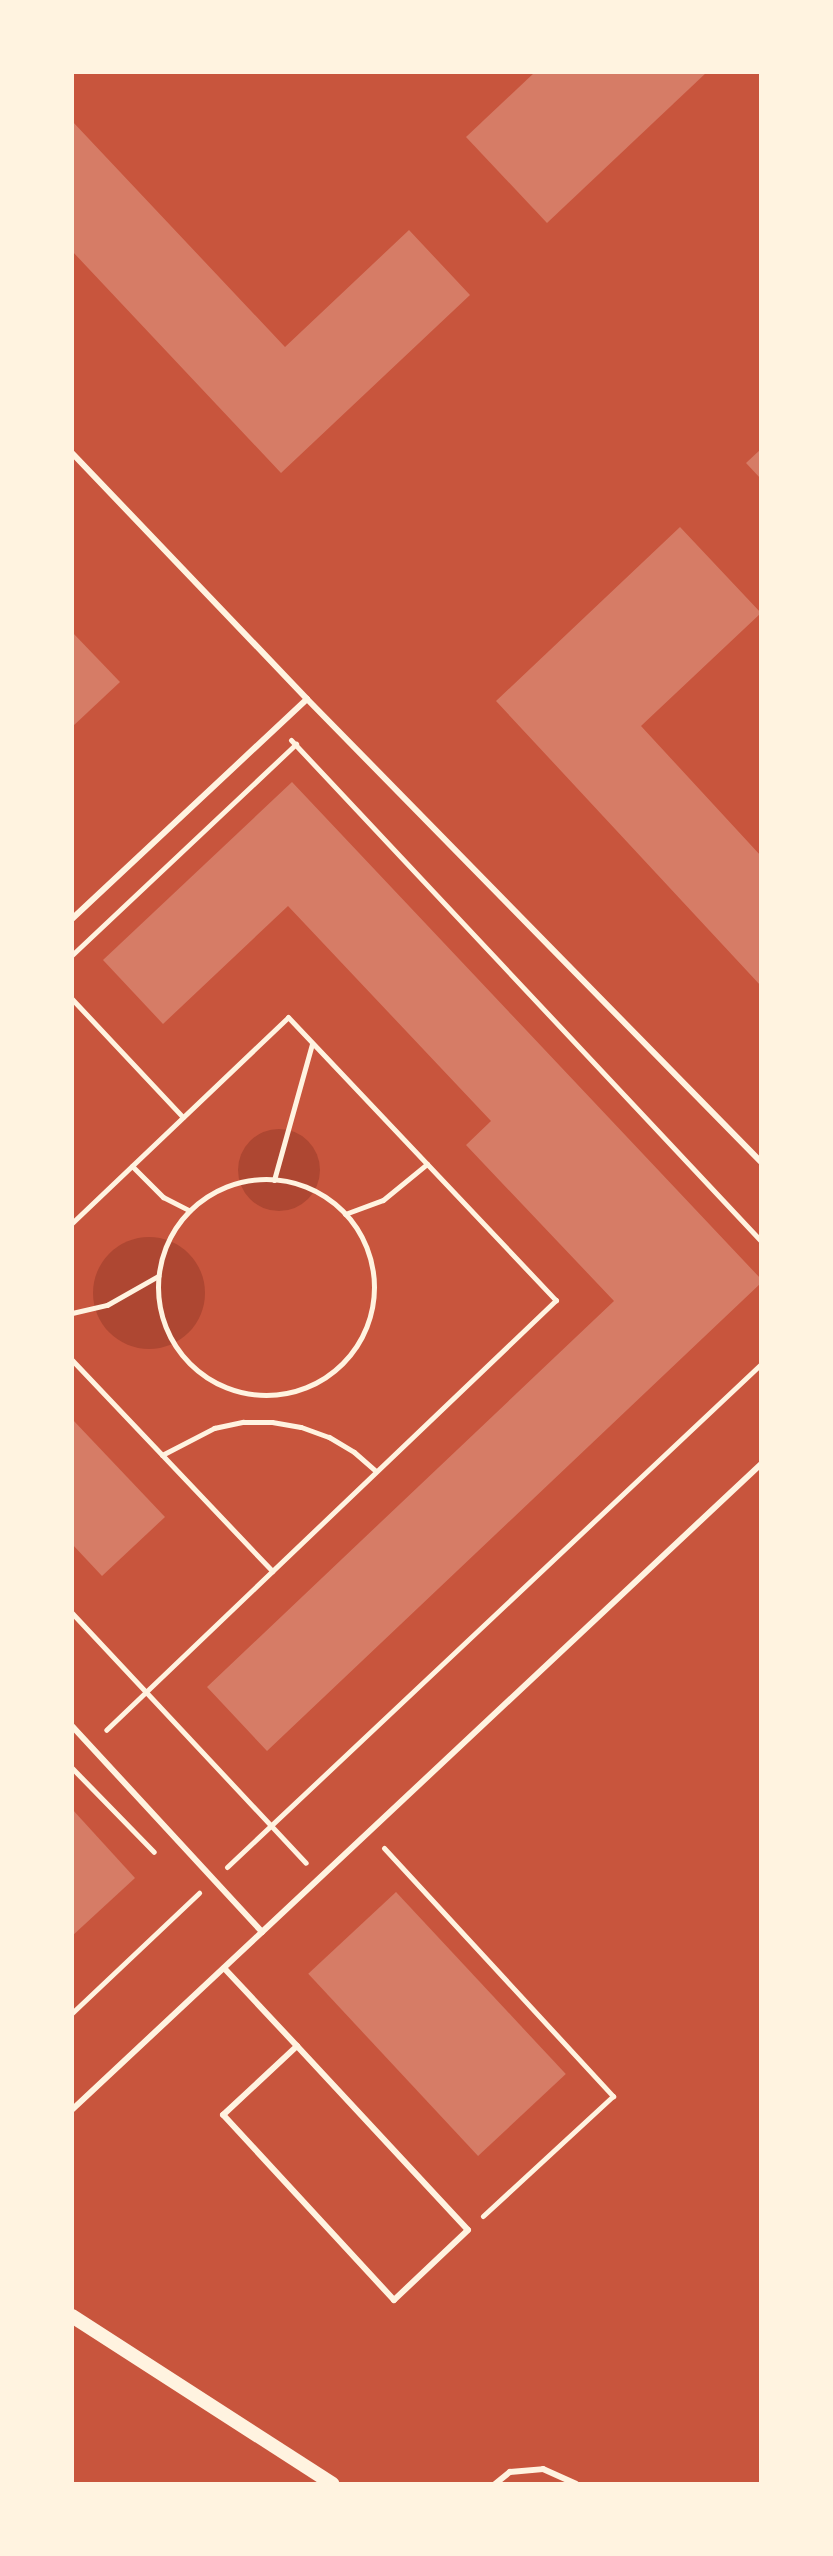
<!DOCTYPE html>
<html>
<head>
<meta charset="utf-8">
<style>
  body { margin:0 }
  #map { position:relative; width:833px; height:2556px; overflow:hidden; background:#c8553d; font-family:Raleway,sans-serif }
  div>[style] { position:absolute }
  .green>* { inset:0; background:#ae4732 }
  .round { border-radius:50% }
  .building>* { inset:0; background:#d67c66; transform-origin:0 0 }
  .path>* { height:5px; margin:-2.5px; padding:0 2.5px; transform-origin:2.5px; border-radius:2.5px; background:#fff3e0 }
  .path>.ring { margin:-2.5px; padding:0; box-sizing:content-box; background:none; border:5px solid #fff3e0; border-radius:50% }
  .service>* { height:6px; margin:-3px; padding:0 3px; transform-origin:3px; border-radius:3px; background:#fff3e0 }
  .tertiary>* { height:14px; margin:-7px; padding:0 7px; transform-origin:7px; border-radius:7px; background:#fff3e0 }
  span { translate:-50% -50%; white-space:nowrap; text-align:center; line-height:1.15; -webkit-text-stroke:7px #fff3e0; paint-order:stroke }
  .frame { position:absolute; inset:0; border:74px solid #fff3e0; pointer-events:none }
</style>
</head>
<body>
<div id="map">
  <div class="green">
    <div class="round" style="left:238px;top:1129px;width:82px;height:82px"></div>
    <div class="round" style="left:93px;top:1237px;width:112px;height:112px"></div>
  </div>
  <div class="building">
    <div style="clip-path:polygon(535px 72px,707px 72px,547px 223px,466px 137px)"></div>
    <div style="clip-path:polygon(72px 121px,285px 347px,409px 230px,470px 295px,281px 473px,72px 251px)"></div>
    <div style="clip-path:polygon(761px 449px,761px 479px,746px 463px)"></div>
    <div style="clip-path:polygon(680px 527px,761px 613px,641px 726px,761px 856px,761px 986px,496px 701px)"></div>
    <div style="clip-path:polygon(72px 632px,120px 682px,72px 727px)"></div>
    <div style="clip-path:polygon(292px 782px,761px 1279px,761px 1283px,267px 1751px,207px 1687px,614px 1301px,466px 1145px,491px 1121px,288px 906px,163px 1024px,103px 960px)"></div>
    <div style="clip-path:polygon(72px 1419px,165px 1517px,102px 1576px,72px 1544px)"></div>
    <div style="clip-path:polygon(72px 1809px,135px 1878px,72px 1936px)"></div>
    <div style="left:396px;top:1892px;width:249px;height:120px;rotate:47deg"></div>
  </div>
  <div class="path">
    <div style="left:291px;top:740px;width:687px;rotate:46.83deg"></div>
    <div style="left:72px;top:955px;width:308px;rotate:-43.3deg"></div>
    <div style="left:72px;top:999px;width:162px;rotate:46.8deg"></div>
    <div style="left:132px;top:1166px;width:44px;rotate:45deg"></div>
    <div style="left:163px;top:1197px;width:30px;rotate:27deg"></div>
    <div class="ring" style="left:158px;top:1179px;width:211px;height:211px"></div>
    <div style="left:274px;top:1180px;width:141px;rotate:-74.4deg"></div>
    <div style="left:345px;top:1214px;width:40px;rotate:-20.2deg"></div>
    <div style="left:383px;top:1200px;width:57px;rotate:-39.3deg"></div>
    <div style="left:72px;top:1223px;width:298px;rotate:-43.6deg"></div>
    <div style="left:288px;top:1017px;width:390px;rotate:46.6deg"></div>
    <div style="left:556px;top:1300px;width:622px;rotate:136.3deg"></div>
    <div style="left:72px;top:1313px;width:36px;rotate:-13deg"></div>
    <div style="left:107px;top:1305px;width:59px;rotate:-29.6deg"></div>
    <div style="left:72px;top:1360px;width:291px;rotate:46.5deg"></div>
    <div style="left:162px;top:1455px;width:59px;rotate:-27.4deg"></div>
    <div style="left:214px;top:1428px;width:30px;rotate:-12deg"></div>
    <div style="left:243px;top:1422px;width:29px"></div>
    <div style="left:272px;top:1422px;width:29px;rotate:10deg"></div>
    <div style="left:301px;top:1427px;width:30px;rotate:20deg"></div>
    <div style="left:329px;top:1437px;width:29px;rotate:31deg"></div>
    <div style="left:354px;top:1452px;width:29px;rotate:41deg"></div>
    <div style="left:72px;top:1613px;width:342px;rotate:46.9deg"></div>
    <div style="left:72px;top:1768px;width:117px;rotate:45.7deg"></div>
    <div style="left:384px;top:1848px;width:338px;rotate:47.3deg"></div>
    <div style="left:613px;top:2096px;width:177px;rotate:137.3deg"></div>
    <div style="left:227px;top:1867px;width:734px;rotate:-43.29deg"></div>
    <div style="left:72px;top:2013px;width:175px;rotate:-43.4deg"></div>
  </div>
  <div class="service">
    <div style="left:72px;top:453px;width:340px;rotate:46.3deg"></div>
    <div style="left:307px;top:699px;width:322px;rotate:136.9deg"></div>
    <div style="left:307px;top:699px;width:648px;rotate:45.56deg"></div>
    <div style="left:72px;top:1726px;width:280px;rotate:47.3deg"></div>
    <div style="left:262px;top:1932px;width:260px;rotate:136.9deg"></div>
    <div style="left:262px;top:1932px;width:684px;rotate:-43.16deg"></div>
    <div style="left:224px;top:1968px;width:107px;rotate:46.9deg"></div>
    <div style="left:297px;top:2046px;width:251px;rotate:47.1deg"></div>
    <div style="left:468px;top:2230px;width:102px;rotate:136.6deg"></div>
    <div style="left:394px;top:2300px;width:252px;rotate:-132.7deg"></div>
    <div style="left:223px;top:2115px;width:101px;rotate:-43deg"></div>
    <div style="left:495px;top:2484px;width:19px;rotate:-39deg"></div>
    <div style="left:510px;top:2472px;width:33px;rotate:-5deg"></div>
    <div style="left:543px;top:2469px;width:36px;rotate:24deg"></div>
  </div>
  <div class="tertiary">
    <div style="left:72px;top:2316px;width:310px;rotate:32.8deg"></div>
  </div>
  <div class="frame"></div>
</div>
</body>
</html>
